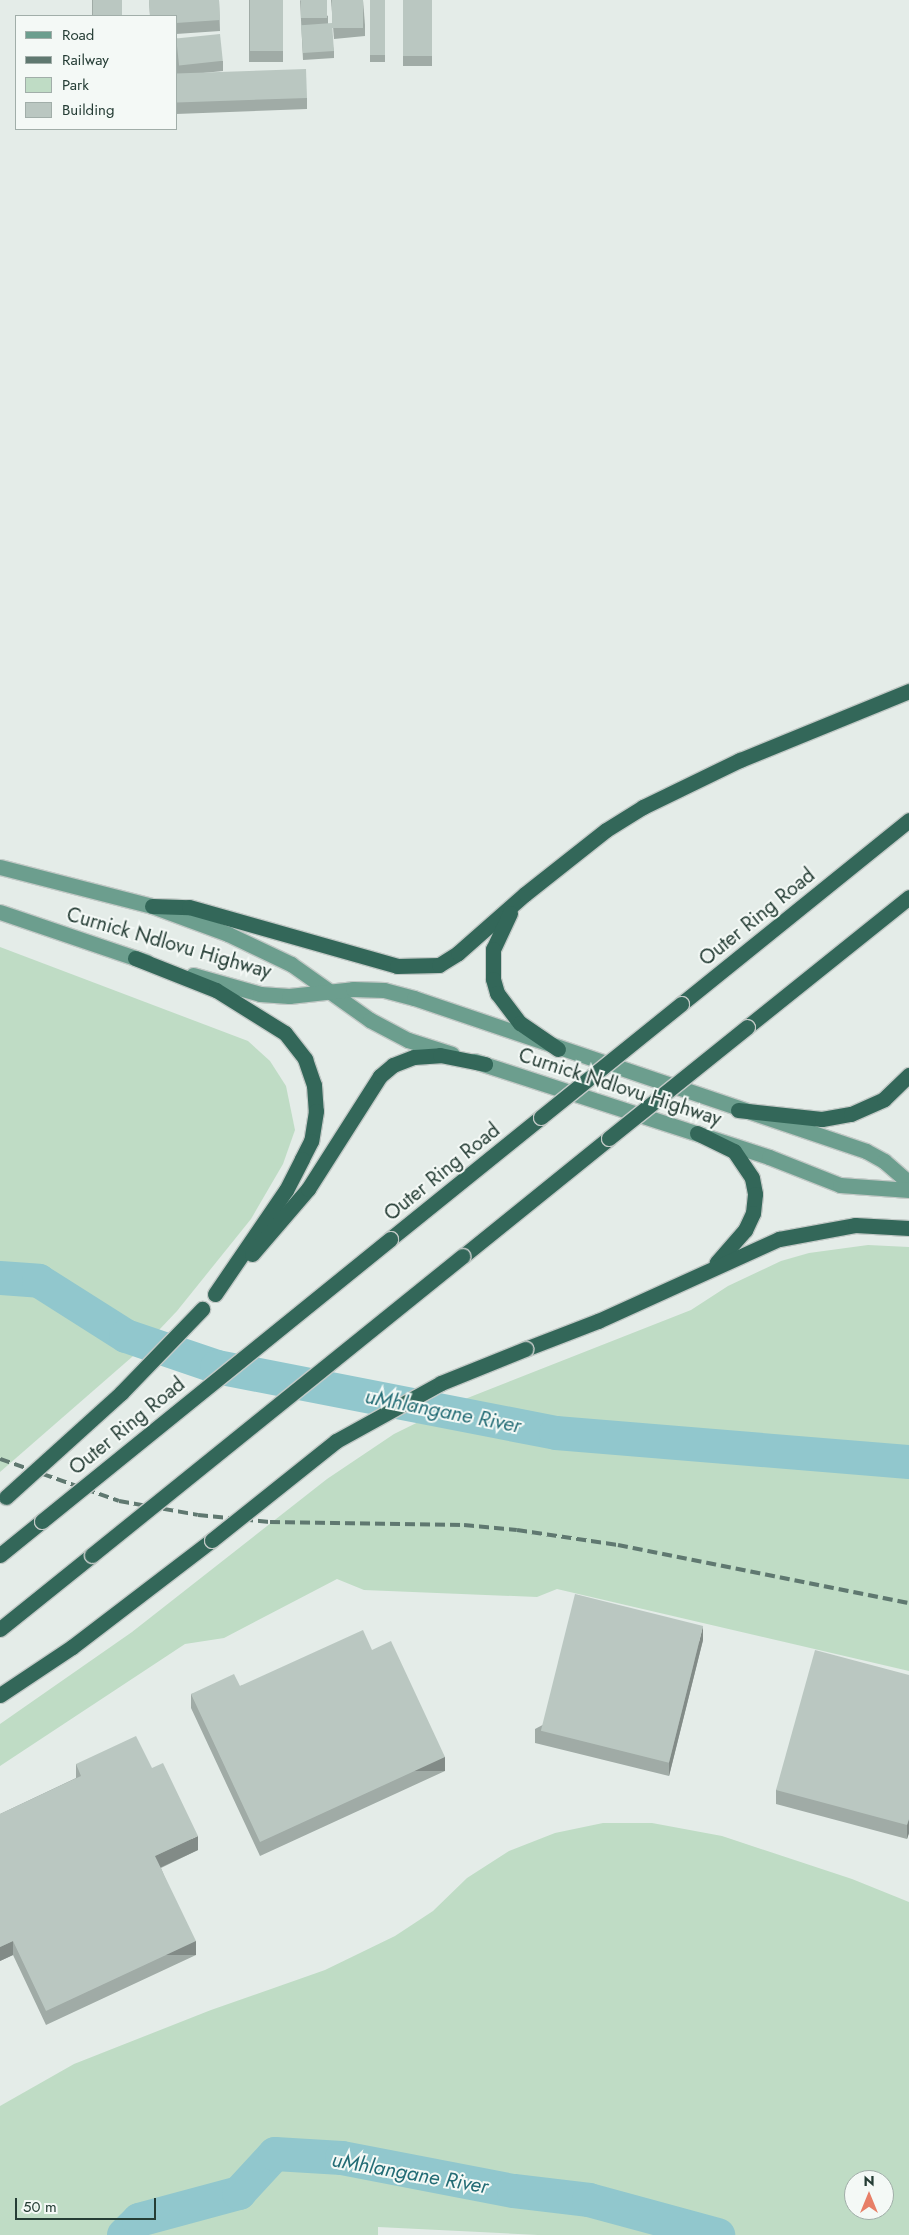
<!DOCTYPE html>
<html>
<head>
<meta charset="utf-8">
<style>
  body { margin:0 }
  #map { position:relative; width:909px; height:2235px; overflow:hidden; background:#e4ece8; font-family:Jost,sans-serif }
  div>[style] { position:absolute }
  .green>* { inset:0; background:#bfdcc5 }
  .river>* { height:34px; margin:-17px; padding:0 17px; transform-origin:17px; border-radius:17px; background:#91c7cd }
  .roads { filter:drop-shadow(1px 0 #c2c9c6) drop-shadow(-1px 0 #c2c9c6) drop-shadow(0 1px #c2c9c6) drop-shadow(0 -1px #c2c9c6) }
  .primary>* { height:15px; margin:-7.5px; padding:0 7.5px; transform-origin:7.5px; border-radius:7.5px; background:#6c9e8e }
  .highway>* { height:15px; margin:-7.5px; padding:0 7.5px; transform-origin:7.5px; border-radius:7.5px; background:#336759 }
  .rail>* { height:4px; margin-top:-2px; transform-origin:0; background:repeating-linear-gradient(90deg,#5f7870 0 10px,transparent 0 15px) }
  .bridges { filter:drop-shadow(1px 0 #c2c9c6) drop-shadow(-1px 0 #c2c9c6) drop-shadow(0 1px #c2c9c6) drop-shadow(0 -1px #c2c9c6) }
  .highway-bridge>* { height:15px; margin:-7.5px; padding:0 7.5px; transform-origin:7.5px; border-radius:7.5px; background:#336759 }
  .wall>* { inset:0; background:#a0aba6; transform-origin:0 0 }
  .shaded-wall>* { inset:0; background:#828b87; transform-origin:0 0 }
  .building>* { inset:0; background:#bac7c1; transform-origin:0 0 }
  span { translate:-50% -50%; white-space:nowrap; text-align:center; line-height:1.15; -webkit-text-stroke:4px #f4f9f6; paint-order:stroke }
  .street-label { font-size:20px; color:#253d35 }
  .water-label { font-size:21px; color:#236c75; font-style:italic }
  .legend { position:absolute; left:15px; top:15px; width:162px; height:115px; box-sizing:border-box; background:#f4f9f6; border:1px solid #a1aea9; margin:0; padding:6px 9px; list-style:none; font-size:15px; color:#253d35 }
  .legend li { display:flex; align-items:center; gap:10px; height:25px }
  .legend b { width:25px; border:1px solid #a1aea9 }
  .north { position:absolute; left:844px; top:2170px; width:50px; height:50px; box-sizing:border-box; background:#f4f9f6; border:1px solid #a1aea9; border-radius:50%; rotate:0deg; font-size:14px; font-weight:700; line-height:20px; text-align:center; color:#253d35 }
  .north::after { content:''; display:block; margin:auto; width:18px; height:22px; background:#e77f67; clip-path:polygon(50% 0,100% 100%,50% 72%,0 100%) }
  .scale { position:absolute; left:15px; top:2198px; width:141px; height:22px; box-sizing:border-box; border:2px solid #253d35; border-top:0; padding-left:6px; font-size:15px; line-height:18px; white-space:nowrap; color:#253d35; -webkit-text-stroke:4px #f4f9f6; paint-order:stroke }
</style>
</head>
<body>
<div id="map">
  <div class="green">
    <div style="clip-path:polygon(0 947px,248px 1041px,270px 1061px,286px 1086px,295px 1130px,283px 1164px,251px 1219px,177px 1311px,140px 1350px,0 1472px)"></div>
    <div style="clip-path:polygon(868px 1245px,909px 1247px,909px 1671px,557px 1589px,537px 1597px,364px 1590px,337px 1579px,224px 1638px,185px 1644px,0 1766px,0 1724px,132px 1632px,327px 1479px,394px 1434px,465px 1399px,691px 1310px,728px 1286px,781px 1261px,809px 1253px)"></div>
    <div style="clip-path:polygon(evenodd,603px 1823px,652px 1823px,722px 1836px,852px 1879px,909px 1902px,909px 2235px,538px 2235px,378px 2227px,378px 2235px,0 2235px,0 2106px,74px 2064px,211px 2010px,325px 1970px,395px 1936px,433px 1911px,467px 1878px,509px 1851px,555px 1833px,603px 1823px,854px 2180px,884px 2180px,884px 2210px,854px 2210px,854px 2180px)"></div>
  </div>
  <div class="river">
    <div style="left:0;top:1278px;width:39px;rotate:4deg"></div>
    <div style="left:39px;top:1281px;width:103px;rotate:32.3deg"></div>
    <div style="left:126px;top:1336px;width:96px;rotate:18.8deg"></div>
    <div style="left:217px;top:1367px;width:345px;rotate:11deg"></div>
    <div style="left:556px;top:1433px;width:354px;rotate:4.7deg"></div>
    <div style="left:124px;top:2235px;width:21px;rotate:-45deg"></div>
    <div style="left:139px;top:2220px;width:104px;rotate:-15.1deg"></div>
    <div style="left:239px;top:2193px;width:53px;rotate:-47.3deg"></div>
    <div style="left:275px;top:2154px;width:67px;rotate:3.4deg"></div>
    <div style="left:342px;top:2158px;width:175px;rotate:10.9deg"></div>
    <div style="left:514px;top:2191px;width:76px;rotate:6.8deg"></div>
    <div style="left:589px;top:2200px;width:134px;rotate:15.2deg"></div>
  </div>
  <div class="roads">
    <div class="primary">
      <div style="left:0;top:867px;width:157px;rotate:14.4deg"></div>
      <div style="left:152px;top:906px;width:81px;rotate:20.2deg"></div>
      <div style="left:228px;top:934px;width:70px;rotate:25.5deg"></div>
      <div style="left:291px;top:964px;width:97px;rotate:35.3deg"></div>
      <div style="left:370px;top:1020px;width:43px;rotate:27.8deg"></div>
      <div style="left:408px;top:1040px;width:46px;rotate:17.7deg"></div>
      <div style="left:0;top:912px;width:155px;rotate:18.8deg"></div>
      <div style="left:193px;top:975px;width:70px;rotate:15.8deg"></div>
      <div style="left:260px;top:994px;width:29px;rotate:4deg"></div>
      <div style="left:289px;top:996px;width:64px;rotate:-6.2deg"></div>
      <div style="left:353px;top:989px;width:31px;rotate:2deg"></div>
      <div style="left:384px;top:990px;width:31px;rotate:15deg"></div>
      <div style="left:414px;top:998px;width:477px;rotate:18.7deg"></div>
      <div style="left:866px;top:1151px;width:21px;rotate:29deg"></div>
      <div style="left:884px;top:1161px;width:33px;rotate:41deg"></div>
      <div style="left:474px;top:1061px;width:310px;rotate:18deg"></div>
      <div style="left:769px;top:1157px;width:76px;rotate:21.5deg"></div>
      <div style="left:840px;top:1185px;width:69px;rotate:4.1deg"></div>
    </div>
    <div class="highway">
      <div style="left:152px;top:906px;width:37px;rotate:2deg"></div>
      <div style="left:189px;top:907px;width:216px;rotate:15.8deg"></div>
      <div style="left:397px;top:966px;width:42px;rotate:-1.4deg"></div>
      <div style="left:439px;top:965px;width:22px;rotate:-32deg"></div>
      <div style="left:458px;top:953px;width:89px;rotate:-41.4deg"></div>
      <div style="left:525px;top:894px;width:103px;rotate:-38.3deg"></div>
      <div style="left:606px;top:830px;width:44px;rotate:-31.9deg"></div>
      <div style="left:643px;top:807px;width:108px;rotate:-25.9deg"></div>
      <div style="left:740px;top:760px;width:183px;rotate:-22.2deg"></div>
      <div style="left:510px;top:913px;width:40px;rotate:115deg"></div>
      <div style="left:493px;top:949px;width:30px;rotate:90deg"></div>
      <div style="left:493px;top:979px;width:15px;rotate:74deg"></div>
      <div style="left:497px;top:993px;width:38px;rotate:53deg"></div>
      <div style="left:520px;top:1023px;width:46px;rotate:34.4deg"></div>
      <div style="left:135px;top:958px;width:87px;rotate:21.6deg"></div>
      <div style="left:216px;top:990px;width:81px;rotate:31.9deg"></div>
      <div style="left:285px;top:1033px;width:33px;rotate:52deg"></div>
      <div style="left:305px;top:1059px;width:28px;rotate:71deg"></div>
      <div style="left:314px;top:1085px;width:26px;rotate:86deg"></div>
      <div style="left:316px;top:1111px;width:30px;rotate:99deg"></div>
      <div style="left:311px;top:1141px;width:20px;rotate:117deg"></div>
      <div style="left:302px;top:1159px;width:35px;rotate:117deg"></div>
      <div style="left:286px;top:1190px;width:126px;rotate:124.3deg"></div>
      <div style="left:681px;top:1004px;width:293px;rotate:-38.9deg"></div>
      <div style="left:747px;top:1027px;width:208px;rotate:-38.7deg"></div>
      <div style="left:738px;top:1110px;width:84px;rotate:6.1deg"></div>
      <div style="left:822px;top:1119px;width:29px;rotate:-10deg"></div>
      <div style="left:851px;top:1114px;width:36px;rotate:-24deg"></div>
      <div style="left:884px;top:1099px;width:35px;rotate:-44deg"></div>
      <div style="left:697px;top:1133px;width:41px;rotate:25.9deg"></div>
      <div style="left:734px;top:1151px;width:32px;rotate:56deg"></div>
      <div style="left:752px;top:1178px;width:16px;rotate:79deg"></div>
      <div style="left:755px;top:1194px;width:19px;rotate:96deg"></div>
      <div style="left:753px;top:1213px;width:19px;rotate:115deg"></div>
      <div style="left:745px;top:1230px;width:43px;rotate:131.2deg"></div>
      <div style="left:390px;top:1239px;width:194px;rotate:-38.9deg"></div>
      <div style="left:252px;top:1254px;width:86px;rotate:-49.3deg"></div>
      <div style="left:308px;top:1189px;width:134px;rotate:-57.5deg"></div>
      <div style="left:380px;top:1076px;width:17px;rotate:-40deg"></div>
      <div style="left:393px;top:1065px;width:22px;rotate:-21deg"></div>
      <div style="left:414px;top:1057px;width:26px;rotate:-4deg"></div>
      <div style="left:440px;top:1055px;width:46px;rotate:11.3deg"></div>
      <div style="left:463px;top:1256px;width:188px;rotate:-38.9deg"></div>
      <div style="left:525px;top:1349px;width:78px;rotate:-21deg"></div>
      <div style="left:598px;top:1321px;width:199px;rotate:-24.4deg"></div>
      <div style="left:779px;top:1239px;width:77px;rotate:-10.4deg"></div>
      <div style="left:855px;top:1225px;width:54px;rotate:3.2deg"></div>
      <div style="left:0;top:1555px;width:54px;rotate:-39deg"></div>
      <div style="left:0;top:1629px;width:118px;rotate:-38.8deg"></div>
      <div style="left:0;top:1695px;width:87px;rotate:-33.7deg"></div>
      <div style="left:72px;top:1647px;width:176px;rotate:-37.4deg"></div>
    </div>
  </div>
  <div class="rail">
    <div style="left:0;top:1459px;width:126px;rotate:19.4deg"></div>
    <div style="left:119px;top:1501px;width:80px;rotate:10deg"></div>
    <div style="left:198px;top:1515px;width:72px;rotate:5.6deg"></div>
    <div style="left:270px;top:1522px;width:194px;rotate:0.9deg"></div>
    <div style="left:464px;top:1525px;width:53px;rotate:5.4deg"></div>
    <div style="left:517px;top:1530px;width:102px;rotate:8.4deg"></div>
    <div style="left:618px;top:1545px;width:297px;rotate:11.3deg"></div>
  </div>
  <div class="bridges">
    <div class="highway-bridge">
      <div style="left:541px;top:1117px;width:180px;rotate:-38.9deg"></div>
      <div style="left:609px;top:1138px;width:177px;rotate:-38.8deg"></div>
      <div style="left:6px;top:1497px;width:155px;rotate:-42.1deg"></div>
      <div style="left:121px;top:1393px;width:117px;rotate:-46deg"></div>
      <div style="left:42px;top:1521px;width:448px;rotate:-39deg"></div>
      <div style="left:212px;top:1540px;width:159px;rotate:-38.6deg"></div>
      <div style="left:336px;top:1441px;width:120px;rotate:-28.9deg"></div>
      <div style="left:441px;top:1383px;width:91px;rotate:-22deg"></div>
      <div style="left:92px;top:1555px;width:476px;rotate:-38.9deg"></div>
    </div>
  </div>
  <div class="wall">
    <div style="left:92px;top:0;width:30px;height:16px"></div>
    <div style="clip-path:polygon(149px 0,219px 0,220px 31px,176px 34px,176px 16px,150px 16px)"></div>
    <div style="left:249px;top:0;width:34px;height:62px"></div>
    <div style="clip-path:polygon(300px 0,328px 16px,328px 23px,334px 51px,334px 58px,303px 60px)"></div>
    <div style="clip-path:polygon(331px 0,363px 0,365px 25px,365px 36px,334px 39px)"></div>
    <div style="left:370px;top:0;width:15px;height:62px"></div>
    <div style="left:403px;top:0;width:29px;height:66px"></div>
    <div style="clip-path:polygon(176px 38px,223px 61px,223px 71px,203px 73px,307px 98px,307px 109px,176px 114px)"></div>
    <div style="clip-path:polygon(703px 1640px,669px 1776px,535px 1743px,535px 1729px)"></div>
    <div style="clip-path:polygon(372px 1650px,445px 1771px,260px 1856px,191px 1708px,191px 1694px,240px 1686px)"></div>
    <div style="clip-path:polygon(909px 1675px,909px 1833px,907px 1839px,776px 1804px,776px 1790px)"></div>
    <div style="clip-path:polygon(76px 1764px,152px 1768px,198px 1850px,161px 1868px,196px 1955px,46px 2025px,13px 1955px,0 1961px,0 1814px,76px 1778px)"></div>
  </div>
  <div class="shaded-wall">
    <div style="clip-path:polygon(703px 1626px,703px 1640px,669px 1776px,669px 1762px)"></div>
    <div style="left:445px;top:1757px;width:14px;height:204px;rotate:90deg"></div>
    <div style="clip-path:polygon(909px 1819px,909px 1833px,907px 1839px,907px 1825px)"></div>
    <div style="clip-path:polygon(198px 1836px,198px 1850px,155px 1870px,155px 1856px)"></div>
    <div style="clip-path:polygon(13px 1941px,13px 1955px,0 1961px,0 1947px)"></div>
    <div style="left:196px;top:1941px;width:14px;height:166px;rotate:90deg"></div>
  </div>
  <div class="building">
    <div style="left:93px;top:0;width:29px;height:16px"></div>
    <div style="clip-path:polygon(149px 0,219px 0,220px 20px,176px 23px,176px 16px,150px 16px)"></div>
    <div style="left:250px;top:0;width:33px;height:51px"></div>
    <div style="left:301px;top:0;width:26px;height:18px"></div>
    <div style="left:332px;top:0;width:31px;height:28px"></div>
    <div style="left:370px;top:0;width:15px;height:55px"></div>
    <div style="left:403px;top:0;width:29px;height:56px"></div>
    <div style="left:332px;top:23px;width:28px;height:31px;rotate:86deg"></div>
    <div style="left:220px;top:34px;width:27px;height:44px;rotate:84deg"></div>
    <div style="left:306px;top:69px;width:29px;height:130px;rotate:88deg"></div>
    <div style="left:575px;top:1594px;width:132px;height:141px;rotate:14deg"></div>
    <div style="clip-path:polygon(363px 1630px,372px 1650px,391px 1641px,445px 1757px,260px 1842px,191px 1694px,234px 1674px,240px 1686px)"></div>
    <div style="clip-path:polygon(815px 1650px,909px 1675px,909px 1819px,907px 1825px,776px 1790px)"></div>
    <div style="clip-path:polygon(136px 1736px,152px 1768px,163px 1763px,198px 1836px,155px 1856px,196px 1941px,46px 2011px,13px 1941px,0 1947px,0 1814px,81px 1776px,76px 1764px)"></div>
  </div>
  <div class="street-label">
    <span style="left:757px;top:917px;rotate:-39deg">Outer Ring Road</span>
    <span style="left:169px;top:943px;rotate:16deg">Curnick Ndlovu Highway</span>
    <span style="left:620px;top:1087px;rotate:18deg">Curnick Ndlovu Highway</span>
    <span style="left:442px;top:1172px;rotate:-39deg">Outer Ring Road</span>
    <span style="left:127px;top:1426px;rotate:-39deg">Outer Ring Road</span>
  </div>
  <div class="water-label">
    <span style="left:443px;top:1411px;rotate:11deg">uMhlangane River</span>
    <span style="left:410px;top:2173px;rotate:10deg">uMhlangane River</span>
  </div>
  <ul class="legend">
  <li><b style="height:6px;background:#6c9e8e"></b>Road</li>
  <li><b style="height:6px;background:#5f7870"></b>Railway</li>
  <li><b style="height:14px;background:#bfdcc5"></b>Park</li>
  <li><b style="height:14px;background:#bac7c1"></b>Building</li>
  </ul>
  <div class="north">N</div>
  <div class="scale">50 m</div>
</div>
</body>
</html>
